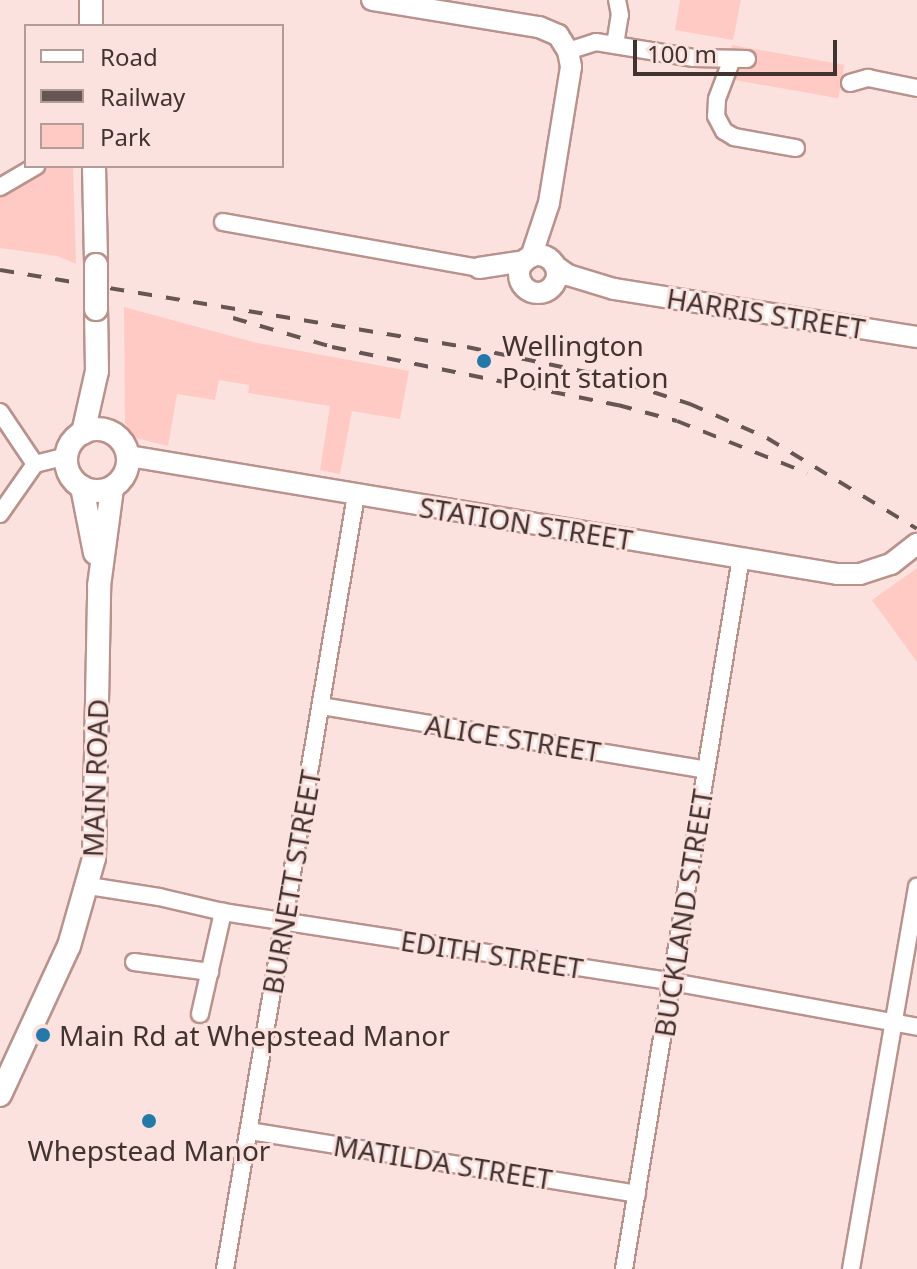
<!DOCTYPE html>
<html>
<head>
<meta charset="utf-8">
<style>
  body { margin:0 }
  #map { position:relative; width:917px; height:1269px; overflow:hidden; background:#fbe2de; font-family:"Noto Sans",sans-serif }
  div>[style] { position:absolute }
  .green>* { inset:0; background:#ffcac3; transform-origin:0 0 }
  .roads { filter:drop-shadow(2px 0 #b9928c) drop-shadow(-2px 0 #b9928c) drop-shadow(0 2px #b9928c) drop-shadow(0 -2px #b9928c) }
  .minor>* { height:16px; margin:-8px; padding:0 8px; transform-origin:8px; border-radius:8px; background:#fff }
  .tertiary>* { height:20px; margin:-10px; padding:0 10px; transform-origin:10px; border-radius:10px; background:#fff }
  .tertiary>.ring { margin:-10px; padding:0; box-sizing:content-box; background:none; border:20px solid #fff; border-radius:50% }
  .secondary>* { height:22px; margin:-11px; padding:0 11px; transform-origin:11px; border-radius:11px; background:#fff }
  .secondary>.ring { margin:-11px; padding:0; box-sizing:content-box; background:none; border:22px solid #fff; border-radius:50% }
  .rail>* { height:4px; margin-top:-2px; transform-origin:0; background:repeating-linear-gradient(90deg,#665552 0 14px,transparent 0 28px) }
  .bridges { filter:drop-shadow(2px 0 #b9928c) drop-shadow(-2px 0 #b9928c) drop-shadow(0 2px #b9928c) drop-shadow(0 -2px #b9928c) }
  .secondary-bridge>* { height:22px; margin:-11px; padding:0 11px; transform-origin:11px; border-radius:11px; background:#fff }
  .dots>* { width:22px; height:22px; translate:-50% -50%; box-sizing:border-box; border:4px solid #fbe2de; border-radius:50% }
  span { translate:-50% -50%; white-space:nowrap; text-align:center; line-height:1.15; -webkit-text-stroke:6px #fbe2de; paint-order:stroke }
  .street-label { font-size:28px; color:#433330 }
  .poi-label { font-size:28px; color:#433330 }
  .left { translate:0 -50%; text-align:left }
  .legend { position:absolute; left:24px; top:24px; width:260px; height:144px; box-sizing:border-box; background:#fbe2de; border:2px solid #b19c98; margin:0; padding:10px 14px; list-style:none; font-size:24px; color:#433330 }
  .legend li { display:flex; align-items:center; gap:16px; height:40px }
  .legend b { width:40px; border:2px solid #b19c98 }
  .scale { position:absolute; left:633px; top:40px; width:204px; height:36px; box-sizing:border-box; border:4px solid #433330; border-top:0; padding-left:10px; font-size:24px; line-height:28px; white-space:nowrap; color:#433330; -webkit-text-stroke:6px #fbe2de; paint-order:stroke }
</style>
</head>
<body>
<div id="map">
  <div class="green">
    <div style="clip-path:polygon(680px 0,741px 0,733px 40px,675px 30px)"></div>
    <div style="left:732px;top:45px;width:114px;height:34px;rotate:10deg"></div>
    <div style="clip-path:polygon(48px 166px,73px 166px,76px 264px,57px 256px,0 248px,0 195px)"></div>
    <div style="clip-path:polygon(124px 307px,257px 343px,409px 371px,400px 419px,352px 411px,340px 474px,320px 470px,330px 406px,248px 393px,249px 385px,219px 380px,215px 400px,177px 394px,168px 446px,136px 438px,125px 423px)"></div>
    <div style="clip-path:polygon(917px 568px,917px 662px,872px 600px)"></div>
  </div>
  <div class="roads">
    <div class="minor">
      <div style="left:615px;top:45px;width:30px;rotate:-81deg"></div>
      <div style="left:620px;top:15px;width:15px;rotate:-101deg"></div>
      <div style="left:568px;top:51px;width:29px;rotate:-18deg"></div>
      <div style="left:596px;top:42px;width:99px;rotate:9.3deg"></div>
      <div style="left:694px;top:58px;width:53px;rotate:1.1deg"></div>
      <div style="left:732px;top:59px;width:43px;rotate:110.6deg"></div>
      <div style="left:717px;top:99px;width:17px;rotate:93deg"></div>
      <div style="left:716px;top:116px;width:17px;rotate:62deg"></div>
      <div style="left:724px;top:131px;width:12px;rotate:31deg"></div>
      <div style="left:734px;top:137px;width:63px;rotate:10.1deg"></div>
      <div style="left:850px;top:83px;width:19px;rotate:-16deg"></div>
      <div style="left:868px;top:78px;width:50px;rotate:11.5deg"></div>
      <div style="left:0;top:187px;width:42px;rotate:-30.3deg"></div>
      <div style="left:223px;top:222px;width:260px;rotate:10.2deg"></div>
      <div style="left:0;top:412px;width:63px;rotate:56.1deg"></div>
      <div style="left:0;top:514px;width:61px;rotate:-55deg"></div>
      <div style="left:35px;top:464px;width:32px;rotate:-14deg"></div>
      <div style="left:321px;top:706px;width:390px;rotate:9.4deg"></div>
      <div style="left:89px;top:886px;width:71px;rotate:8.9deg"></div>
      <div style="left:159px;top:897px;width:66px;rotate:13.2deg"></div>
      <div style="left:223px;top:912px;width:455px;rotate:8.8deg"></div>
      <div style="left:673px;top:982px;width:248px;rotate:10.4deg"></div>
      <div style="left:134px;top:962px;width:77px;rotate:7.5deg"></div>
      <div style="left:200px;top:1014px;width:105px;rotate:-77.3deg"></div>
      <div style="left:249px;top:1131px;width:393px;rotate:9.2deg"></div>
      <div style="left:225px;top:1269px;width:785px;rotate:-80.39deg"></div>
      <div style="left:624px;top:1269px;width:721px;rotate:-80.66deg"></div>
      <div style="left:851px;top:1269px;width:388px;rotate:-80.2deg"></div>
    </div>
    <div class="tertiary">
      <div style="left:372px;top:0;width:169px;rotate:9.2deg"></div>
      <div style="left:539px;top:27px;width:21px;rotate:23deg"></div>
      <div style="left:558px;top:35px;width:19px;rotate:58deg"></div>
      <div style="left:568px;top:51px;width:16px;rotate:79deg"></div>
      <div style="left:571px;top:67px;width:138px;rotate:99.2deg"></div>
      <div style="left:549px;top:203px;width:57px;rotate:108.4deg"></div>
      <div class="ring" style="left:519px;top:255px;width:18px;height:18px"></div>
      <div style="left:555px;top:266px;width:16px;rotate:35deg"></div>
      <div style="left:568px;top:275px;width:48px;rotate:16.9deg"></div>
      <div style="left:614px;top:289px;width:307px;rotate:9deg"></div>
      <div style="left:479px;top:268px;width:47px;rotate:-8.7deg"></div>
      <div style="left:129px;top:456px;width:718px;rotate:9.46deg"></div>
      <div style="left:837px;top:574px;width:23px"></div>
      <div style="left:860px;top:574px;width:33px;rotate:-18deg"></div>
      <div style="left:891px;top:564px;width:33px;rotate:-38deg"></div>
    </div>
    <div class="secondary">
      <div style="left:91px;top:0;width:26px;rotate:90deg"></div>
      <div style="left:94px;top:166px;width:99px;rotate:88.8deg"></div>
      <div class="ring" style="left:66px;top:429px;width:40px;height:40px"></div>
      <div style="left:83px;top:433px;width:64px;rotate:-77.3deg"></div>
      <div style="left:97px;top:371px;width:62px;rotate:-90.9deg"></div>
      <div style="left:82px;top:487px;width:67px;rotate:78.9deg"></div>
      <div style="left:0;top:1095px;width:164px;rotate:-65.2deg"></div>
      <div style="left:69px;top:946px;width:91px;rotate:-74.1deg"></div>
      <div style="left:94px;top:858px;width:272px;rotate:-88.9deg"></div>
      <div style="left:99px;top:586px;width:99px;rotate:-82.4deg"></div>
    </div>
  </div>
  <div class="rail">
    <div style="left:0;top:270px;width:473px;rotate:9.4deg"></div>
    <div style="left:467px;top:347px;width:136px;rotate:11.9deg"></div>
    <div style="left:600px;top:375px;width:95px;rotate:17.9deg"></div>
    <div style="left:690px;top:404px;width:84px;rotate:23.8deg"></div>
    <div style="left:767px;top:438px;width:175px;rotate:31.2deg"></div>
    <div style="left:233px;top:318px;width:103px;rotate:16.3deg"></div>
    <div style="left:332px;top:347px;width:292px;rotate:11.5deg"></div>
    <div style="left:618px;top:405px;width:61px;rotate:15.2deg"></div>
    <div style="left:677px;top:421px;width:140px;rotate:21.8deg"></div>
  </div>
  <div class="bridges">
    <div class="secondary-bridge">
      <div style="left:96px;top:265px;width:44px;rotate:90deg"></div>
    </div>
  </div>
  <div class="dots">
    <div style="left:484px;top:361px;background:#2379a9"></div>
    <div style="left:43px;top:1035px;background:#2379a9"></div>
    <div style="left:149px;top:1121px;background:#2379a9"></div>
  </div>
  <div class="street-label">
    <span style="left:766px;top:313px;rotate:9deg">HARRIS STREET</span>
    <span style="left:526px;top:523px;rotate:9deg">STATION STREET</span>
    <span style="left:513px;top:738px;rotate:9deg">ALICE STREET</span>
    <span style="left:95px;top:778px;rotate:-88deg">MAIN ROAD</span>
    <span style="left:291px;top:882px;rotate:-80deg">BURNETT STREET</span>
    <span style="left:683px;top:913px;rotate:-81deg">BUCKLAND STREET</span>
    <span style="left:492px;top:954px;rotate:9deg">EDITH STREET</span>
    <span style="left:443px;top:1162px;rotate:9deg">MATILDA STREET</span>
  </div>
  <div class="poi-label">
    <span class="left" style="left:502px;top:361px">Wellington<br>Point station</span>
    <span class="left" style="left:59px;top:1035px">Main Rd at Whepstead Manor</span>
    <span style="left:149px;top:1150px">Whepstead Manor</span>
  </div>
  <ul class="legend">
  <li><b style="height:10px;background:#fff"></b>Road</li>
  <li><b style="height:10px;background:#665552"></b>Railway</li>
  <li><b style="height:22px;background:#ffcac3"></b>Park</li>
  </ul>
  <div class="scale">100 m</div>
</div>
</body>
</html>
